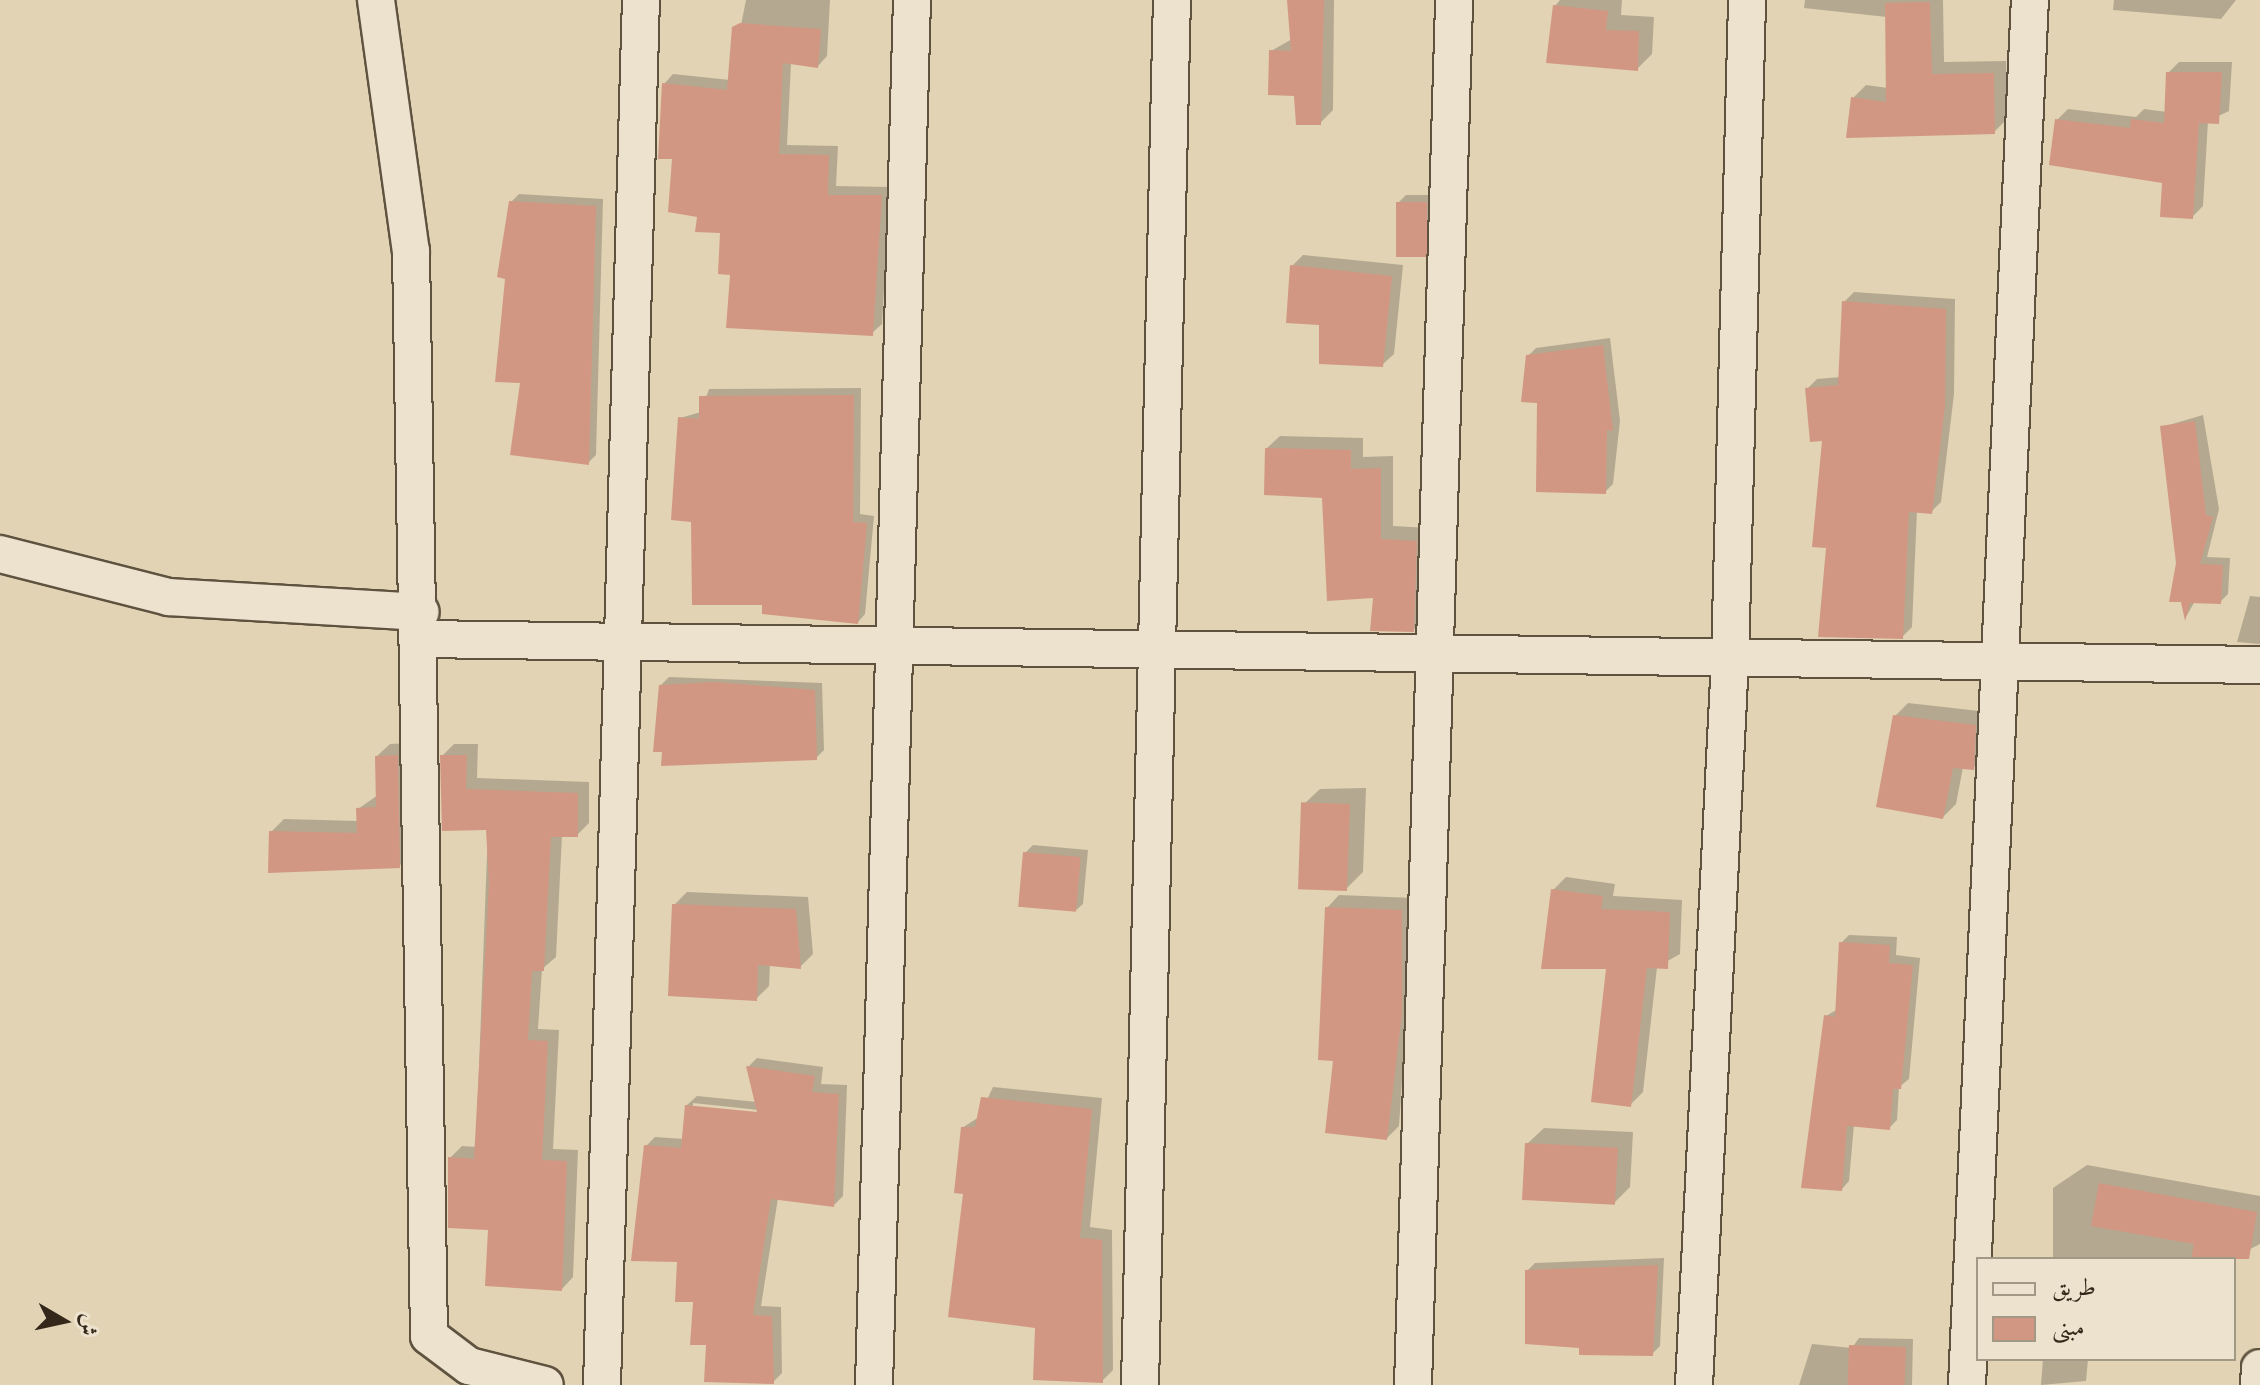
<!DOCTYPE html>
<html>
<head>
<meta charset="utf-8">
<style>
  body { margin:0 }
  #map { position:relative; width:2260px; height:1385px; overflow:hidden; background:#e1d3b4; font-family:"Old Standard TT",Amiri,serif }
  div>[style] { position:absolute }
  .shadow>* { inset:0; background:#0003 }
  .building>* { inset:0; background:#d29782; transform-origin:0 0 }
  .roads { filter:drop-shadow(2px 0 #5f5340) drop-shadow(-2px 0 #5f5340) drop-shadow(0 2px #5f5340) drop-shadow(0 -2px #5f5340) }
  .street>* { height:36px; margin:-18px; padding:0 18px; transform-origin:18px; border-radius:18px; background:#ece2ce }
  span { translate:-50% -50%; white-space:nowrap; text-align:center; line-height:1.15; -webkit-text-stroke:6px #ece2ce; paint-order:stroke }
  .legend { position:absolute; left:1976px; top:1257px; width:260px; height:104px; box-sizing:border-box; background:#ece2ce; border:2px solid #a29886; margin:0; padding:10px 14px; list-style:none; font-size:24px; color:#34281a }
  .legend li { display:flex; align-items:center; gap:16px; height:40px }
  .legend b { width:40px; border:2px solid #a29886 }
  .north { position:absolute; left:24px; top:1281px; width:80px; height:80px; -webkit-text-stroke:6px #ece2ce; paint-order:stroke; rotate:99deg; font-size:22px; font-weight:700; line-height:32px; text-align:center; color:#34281a }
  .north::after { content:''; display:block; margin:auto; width:28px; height:36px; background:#34281a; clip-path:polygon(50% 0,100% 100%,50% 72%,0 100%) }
</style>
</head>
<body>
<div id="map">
  <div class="shadow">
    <div style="clip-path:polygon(746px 0,830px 0,827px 56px,818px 66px,791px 63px,787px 145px,838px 146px,836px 186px,890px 187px,882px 324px,872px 333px,732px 274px,722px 232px,699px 215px,674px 157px,664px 84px,673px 74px,730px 80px)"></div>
    <div style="clip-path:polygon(1289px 0,1334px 0,1333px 110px,1320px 123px,1271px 51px,1292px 39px)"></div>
    <div style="clip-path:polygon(1560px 0,1622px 0,1621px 15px,1654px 17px,1652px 54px,1637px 69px,1555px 6px)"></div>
    <div style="clip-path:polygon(1805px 0,1943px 0,1944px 62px,2006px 61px,2007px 119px,1994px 132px,1853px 98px,1866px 85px,1888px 88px,1887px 17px,1804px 8px)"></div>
    <div style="clip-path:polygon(2114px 0,2236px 0,2221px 19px,2113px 10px)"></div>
    <div style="clip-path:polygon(2179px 62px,2232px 62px,2229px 111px,2208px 121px,2203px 206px,2192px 217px,2164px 181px,2057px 120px,2068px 109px,2136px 117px,2144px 109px,2167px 112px,2168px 73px)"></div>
    <div style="clip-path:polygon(519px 194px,603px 199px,596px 455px,588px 463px,522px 382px,508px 278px,511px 202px)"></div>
    <div style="clip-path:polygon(1406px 195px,1434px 195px,1433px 247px,1425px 255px,1398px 203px)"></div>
    <div style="clip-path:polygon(1303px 255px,1403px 265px,1394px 354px,1382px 365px,1321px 323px,1292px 266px)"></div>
    <div style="clip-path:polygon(1854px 292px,1955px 299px,1954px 394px,1941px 502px,1931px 512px,1917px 510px,1912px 627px,1902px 637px,1829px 546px,1824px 439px,1807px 389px,1817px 379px,1841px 377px,1844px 302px)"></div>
    <div style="clip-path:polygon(1610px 338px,1620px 421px,1613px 484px,1606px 491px,1539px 401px,1528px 356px,1536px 348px)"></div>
    <div style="clip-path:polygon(861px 388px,860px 514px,874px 516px,865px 614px,858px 622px,764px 603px,693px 520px,680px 418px,701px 412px,709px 389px)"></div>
    <div style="clip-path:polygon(2203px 415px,2219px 509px,2207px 557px,2230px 558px,2228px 594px,2220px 602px,2195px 601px,2186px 617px,2162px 427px)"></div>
    <div style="clip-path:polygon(1280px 436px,1363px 438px,1363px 457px,1393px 456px,1393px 526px,1429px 528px,1426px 617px,1413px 630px,1375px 596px,1323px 496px,1267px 448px)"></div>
    <div style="clip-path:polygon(2250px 596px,2260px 597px,2260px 644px,2237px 642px)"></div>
    <div style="clip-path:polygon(669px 677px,822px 683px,824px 750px,816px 758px,661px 685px)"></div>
    <div style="clip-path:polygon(1908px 703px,1988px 712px,1986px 755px,1973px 768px,1963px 767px,1956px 804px,1943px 817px,1895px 716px)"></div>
    <div style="clip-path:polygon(410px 743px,412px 853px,399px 866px,271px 832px,284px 819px,359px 821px,358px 809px,378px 795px,377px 756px,390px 744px)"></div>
    <div style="clip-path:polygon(454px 744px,478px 744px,477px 778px,589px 782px,589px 823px,577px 835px,562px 835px,556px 957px,542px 969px,538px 1029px,559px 1030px,553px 1149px,578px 1150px,573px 1277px,562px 1289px,490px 1229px,450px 1158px,462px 1146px,476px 1147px,488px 828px,442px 756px)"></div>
    <div style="clip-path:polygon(1366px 788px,1363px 872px,1346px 889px,1303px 805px,1320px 789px)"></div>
    <div style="clip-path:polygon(1033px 845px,1088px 850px,1083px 904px,1075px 911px,1025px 853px)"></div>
    <div style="clip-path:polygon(1566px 877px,1615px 884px,1613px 896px,1682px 900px,1680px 954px,1657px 967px,1643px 1092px,1630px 1105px,1608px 967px,1553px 890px)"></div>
    <div style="clip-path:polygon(687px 892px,808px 897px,813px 954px,800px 967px,770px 964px,769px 986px,756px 999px,674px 905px)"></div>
    <div style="clip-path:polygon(1339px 895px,1414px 898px,1399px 1126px,1387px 1138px,1327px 908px)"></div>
    <div style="clip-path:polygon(1849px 935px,1897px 937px,1896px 955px,1920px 958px,1909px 1079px,1899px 1087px,1897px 1120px,1889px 1128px,1854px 1124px,1849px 1181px,1842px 1189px,1826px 1016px,1838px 1009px,1841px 943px)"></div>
    <div style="clip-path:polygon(evenodd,757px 1058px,823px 1067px,821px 1084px,847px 1085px,843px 1196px,834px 1205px,778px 1198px,761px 1306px,781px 1307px,782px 1373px,773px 1382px,708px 1343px,646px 1146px,655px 1137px,684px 1139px,687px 1105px,697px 1096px,757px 1102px,748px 1067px,757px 1058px,693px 1103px,768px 1111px,767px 1115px,693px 1107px,693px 1103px)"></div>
    <div style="clip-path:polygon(993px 1087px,1102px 1098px,1090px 1227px,1112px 1230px,1113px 1370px,1102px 1381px,1037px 1326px,965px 1192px,962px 1128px,979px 1117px)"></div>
    <div style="clip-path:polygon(1544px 1128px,1633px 1132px,1630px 1187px,1614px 1203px,1527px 1144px)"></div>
    <div style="clip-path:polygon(2087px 1165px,2260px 1196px,2260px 1244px,2231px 1259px,2053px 1259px,2053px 1188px)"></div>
    <div style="clip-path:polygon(1664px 1258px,1660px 1346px,1652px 1354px,1581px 1346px,1527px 1271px,1535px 1263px)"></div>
    <div style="clip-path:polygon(1859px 1338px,1913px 1339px,1912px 1385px,1799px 1385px,1812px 1344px,1852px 1348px)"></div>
    <div style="clip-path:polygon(2043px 1359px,2088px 1359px,2086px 1381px,2041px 1385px)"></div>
  </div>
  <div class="building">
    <div style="clip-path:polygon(1287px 0,1324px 0,1321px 125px,1296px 125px,1294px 96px,1268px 95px,1269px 50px,1291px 51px)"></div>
    <div style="clip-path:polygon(1930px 2px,1932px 74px,1994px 73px,1995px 134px,1846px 138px,1851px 97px,1886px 102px,1885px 3px)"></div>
    <div style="clip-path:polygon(1553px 5px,1608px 11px,1606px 30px,1639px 31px,1638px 71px,1546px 63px)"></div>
    <div style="clip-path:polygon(740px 23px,821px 29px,818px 68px,783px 63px,779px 154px,829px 155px,828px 195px,882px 195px,873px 336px,726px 328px,730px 275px,718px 274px,720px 233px,695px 232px,697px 217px,668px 212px,672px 159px,658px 159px,662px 83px,727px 90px,732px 27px)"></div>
    <div style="clip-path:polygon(2166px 72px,2222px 72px,2219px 124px,2199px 123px,2193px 219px,2160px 217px,2162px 183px,2049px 165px,2055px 119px,2130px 128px,2131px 119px,2164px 123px)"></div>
    <div style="clip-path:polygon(509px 201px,596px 206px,589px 465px,510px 455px,520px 383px,495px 382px,505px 279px,497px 277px)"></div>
    <div style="left:1396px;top:202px;width:31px;height:55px"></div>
    <div style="clip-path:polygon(1290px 265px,1392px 276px,1383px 367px,1319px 364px,1319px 325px,1286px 323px)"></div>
    <div style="clip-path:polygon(1842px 301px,1946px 309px,1945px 406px,1932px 514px,1909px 512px,1903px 639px,1818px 637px,1826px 548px,1812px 547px,1822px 441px,1810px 442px,1805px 388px,1838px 385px)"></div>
    <div style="clip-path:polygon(1603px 345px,1613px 431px,1607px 430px,1606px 494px,1536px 492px,1537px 403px,1521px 402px,1526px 355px)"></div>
    <div style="clip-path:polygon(854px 395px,853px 522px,867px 523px,858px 624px,762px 614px,762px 605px,692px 605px,691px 522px,671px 520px,678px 417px,699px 419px,699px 396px)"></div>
    <div style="clip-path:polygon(2195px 421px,2206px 515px,2213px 517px,2200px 564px,2223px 565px,2221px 604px,2190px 603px,2185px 621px,2181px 602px,2169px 602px,2176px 563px,2160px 426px)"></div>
    <div style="clip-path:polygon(1265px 448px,1351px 450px,1351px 469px,1381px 468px,1381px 539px,1417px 541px,1414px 632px,1370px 631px,1373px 598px,1327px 601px,1322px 498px,1264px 495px)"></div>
    <div style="clip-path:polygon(714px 682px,815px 690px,817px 760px,661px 766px,662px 752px,653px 752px,659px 685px)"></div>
    <div style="clip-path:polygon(1893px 715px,1976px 725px,1974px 770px,1953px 768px,1943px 819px,1876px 807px)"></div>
    <div style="clip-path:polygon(398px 755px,400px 868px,268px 873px,269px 831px,357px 833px,356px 808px,376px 807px,375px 756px)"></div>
    <div style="clip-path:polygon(440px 755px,467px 755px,466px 789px,578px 793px,578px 837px,551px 837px,544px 971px,532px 971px,528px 1040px,548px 1041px,542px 1160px,567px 1161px,562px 1291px,485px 1286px,488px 1230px,448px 1228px,448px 1157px,474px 1159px,489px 883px,486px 830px,442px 831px)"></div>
    <div style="left:1350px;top:804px;width:87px;height:49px;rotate:92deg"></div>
    <div style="left:1023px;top:852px;width:58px;height:55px;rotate:5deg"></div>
    <div style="clip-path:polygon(1551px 889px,1603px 896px,1601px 909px,1670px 912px,1668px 969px,1647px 968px,1631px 1107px,1591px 1102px,1606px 969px,1541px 969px)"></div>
    <div style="clip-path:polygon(672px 904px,796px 909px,801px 969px,758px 965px,757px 1001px,668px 996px)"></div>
    <div style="clip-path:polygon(1325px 907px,1402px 910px,1402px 1013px,1387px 1140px,1325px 1133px,1333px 1061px,1318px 1060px)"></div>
    <div style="clip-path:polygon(1839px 942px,1890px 945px,1889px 963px,1913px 965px,1901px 1089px,1893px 1089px,1890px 1130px,1847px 1126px,1842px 1191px,1801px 1188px,1824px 1015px,1835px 1017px)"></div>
    <div style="clip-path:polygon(746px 1066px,815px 1076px,812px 1092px,839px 1094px,834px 1207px,771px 1199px,753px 1315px,772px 1316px,774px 1384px,704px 1382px,706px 1345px,690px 1345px,693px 1302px,675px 1302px,677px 1262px,631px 1261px,644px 1145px,681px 1148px,685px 1105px,757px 1112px)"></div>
    <div style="clip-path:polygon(981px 1097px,1092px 1109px,1080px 1238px,1102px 1240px,1103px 1383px,1033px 1380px,1035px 1328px,948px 1317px,963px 1194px,954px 1193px,961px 1127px,975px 1127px)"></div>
    <div style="left:1525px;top:1143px;width:93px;height:57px;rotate:3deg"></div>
    <div style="clip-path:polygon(2099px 1183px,2257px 1212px,2249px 1259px,2191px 1259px,2194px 1244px,2091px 1226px)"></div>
    <div style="clip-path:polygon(1658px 1265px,1653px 1356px,1579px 1355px,1579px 1348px,1525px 1344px,1525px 1270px)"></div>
    <div style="left:1849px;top:1345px;width:57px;height:40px;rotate:2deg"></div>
  </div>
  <div class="roads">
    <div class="street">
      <div style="left:376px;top:0;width:253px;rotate:82.1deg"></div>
      <div style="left:411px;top:251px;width:1085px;rotate:89.05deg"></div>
      <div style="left:429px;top:1336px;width:50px;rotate:36.9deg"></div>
      <div style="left:469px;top:1366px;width:78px;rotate:14deg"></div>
      <div style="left:0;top:554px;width:174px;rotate:14.3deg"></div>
      <div style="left:169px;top:597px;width:252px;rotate:3.4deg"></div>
      <div style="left:421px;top:639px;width:1839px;rotate:0.81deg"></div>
      <div style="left:602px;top:1385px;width:1386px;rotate:-88.39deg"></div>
      <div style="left:874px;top:1385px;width:1386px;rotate:-88.43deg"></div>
      <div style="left:1140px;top:1385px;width:1385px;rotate:-88.68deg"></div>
      <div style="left:1413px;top:1385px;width:1386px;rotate:-88.3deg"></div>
      <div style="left:1694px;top:1385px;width:726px;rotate:-87.16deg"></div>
      <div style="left:1730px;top:660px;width:660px;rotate:-88.52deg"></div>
      <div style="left:1967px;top:1385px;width:1386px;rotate:-87.4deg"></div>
      <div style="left:2259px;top:1385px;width:17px;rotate:-87deg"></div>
    </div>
  </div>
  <ul class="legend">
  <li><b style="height:10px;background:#ece2ce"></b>طريق</li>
  <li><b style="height:22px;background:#d29782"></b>مبنى</li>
  </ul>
  <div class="north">ش</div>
</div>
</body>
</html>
